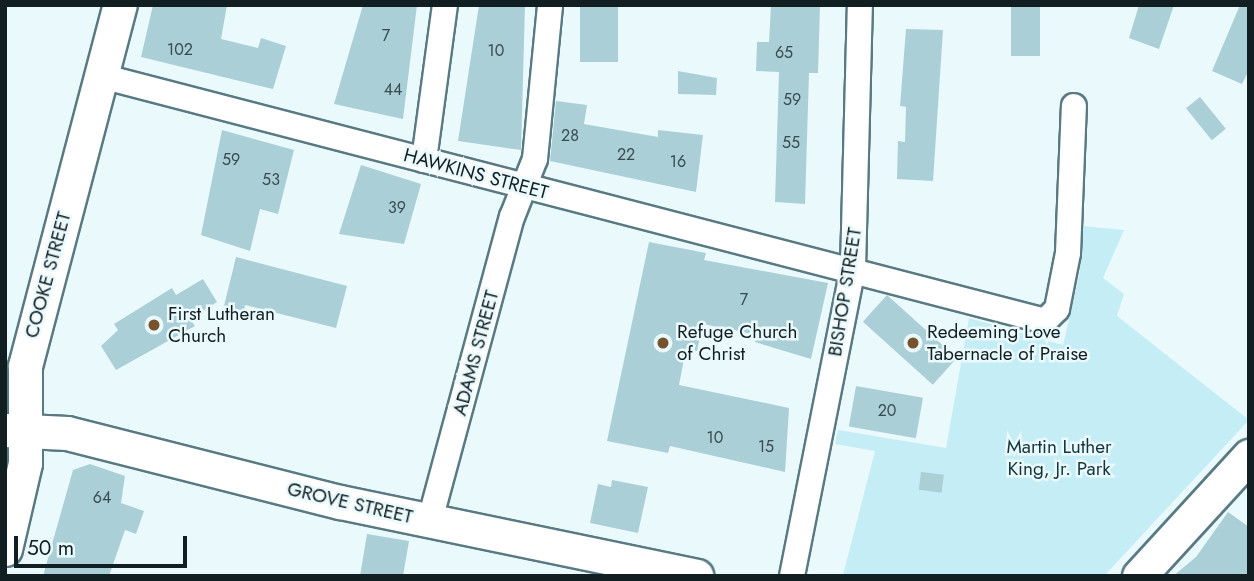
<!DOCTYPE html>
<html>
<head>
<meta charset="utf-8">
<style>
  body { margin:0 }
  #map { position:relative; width:1254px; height:581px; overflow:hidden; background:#eaf9fc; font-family:Jost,sans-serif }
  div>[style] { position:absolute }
  .green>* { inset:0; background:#c5edf6 }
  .building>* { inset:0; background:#abcfd7; transform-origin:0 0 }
  .roads { filter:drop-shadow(2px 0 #597a82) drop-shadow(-2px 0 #597a82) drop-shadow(0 2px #597a82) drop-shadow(0 -2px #597a82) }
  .minor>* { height:24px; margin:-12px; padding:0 12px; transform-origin:12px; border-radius:12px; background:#fff }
  .secondary>* { height:33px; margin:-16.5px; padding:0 16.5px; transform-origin:16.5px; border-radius:16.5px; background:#fff }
  .dots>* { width:19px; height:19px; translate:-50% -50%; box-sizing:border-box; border:4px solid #eaf9fc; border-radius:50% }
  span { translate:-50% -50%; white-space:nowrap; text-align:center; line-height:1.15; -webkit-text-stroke:5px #eaf9fc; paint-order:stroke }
  .number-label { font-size:16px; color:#384b4f }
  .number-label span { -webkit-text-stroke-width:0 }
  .street-label { font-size:19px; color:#121f22 }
  .poi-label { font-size:19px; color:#121f22 }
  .left { translate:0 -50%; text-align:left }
  .park-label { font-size:19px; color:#14353c }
  .frame { position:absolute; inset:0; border:7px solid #121f22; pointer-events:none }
  .scale { position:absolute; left:14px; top:536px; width:173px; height:32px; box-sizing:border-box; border:4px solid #121f22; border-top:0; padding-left:9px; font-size:21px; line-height:24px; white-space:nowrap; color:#121f22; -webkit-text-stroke:5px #eaf9fc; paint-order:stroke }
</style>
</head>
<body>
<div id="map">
  <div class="green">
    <div style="clip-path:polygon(1082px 226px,1124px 230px,1103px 278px,1124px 294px,1117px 316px,1249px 420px,1104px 576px,843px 575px,875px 451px,835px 444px,838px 430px,946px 448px,969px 318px,1063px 345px,1080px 272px)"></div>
  </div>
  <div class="building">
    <div style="clip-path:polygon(153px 5px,227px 5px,221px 39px,258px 48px,261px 38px,286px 46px,273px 89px,141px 57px)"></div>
    <div style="clip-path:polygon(363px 5px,417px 5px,403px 119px,334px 104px)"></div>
    <div style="clip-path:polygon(479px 5px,525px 5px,521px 150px,458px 141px)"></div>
    <div style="left:580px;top:5px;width:38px;height:57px"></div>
    <div style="clip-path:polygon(771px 5px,820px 5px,818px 73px,809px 73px,805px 204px,775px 202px,779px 72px,756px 71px,757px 42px,769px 42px)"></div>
    <div style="left:1011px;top:5px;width:29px;height:51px"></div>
    <div style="clip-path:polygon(1139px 5px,1174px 5px,1159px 49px,1129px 38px)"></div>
    <div style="clip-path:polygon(1240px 5px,1249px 5px,1249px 70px,1242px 84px,1212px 71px)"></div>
    <div style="clip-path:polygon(906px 29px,943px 30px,933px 181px,897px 179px,898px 141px,905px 142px,906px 107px,900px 106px)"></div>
    <div style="clip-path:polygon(678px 71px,717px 78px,716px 95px,678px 94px)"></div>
    <div style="left:1200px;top:97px;width:41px;height:18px;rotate:51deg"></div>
    <div style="clip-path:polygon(556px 101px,587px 105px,584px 124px,658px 137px,658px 130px,703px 135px,696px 192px,550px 161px)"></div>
    <div style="clip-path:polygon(222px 130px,294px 150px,278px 214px,260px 209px,250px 251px,201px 235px)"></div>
    <div style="clip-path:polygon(361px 165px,421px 184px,404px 244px,339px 234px)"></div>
    <div style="clip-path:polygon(649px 242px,706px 253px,704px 260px,828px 283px,811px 359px,755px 342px,757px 335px,703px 324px,697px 351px,686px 349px,679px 385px,789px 408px,785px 472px,670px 446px,668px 453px,607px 441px)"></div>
    <div style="clip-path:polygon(236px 257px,347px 286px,336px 328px,245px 305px,244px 311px,224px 306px)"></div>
    <div style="clip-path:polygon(203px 279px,217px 302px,190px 319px,195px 326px,116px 370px,101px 346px,118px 330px,114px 324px,172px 288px,176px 295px)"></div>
    <div style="left:887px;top:295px;width:94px;height:36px;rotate:42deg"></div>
    <div style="left:856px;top:386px;width:68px;height:41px;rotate:10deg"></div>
    <div style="clip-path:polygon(90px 464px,125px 476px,121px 503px,144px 511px,136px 534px,125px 530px,109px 576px,43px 576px,73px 470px)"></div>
    <div style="left:921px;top:472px;width:23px;height:18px;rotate:7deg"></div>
    <div style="clip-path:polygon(612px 480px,648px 487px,638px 533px,590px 523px,598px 484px,611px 487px)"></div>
    <div style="clip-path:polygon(1228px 512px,1249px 527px,1249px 576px,1173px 576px,1196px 557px)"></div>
    <div style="clip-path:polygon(367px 534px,409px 541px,403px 576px,360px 576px)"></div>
  </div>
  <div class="roads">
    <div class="minor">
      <div style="left:101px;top:76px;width:975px;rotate:14.55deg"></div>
      <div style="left:1045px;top:321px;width:17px;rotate:-45deg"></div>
      <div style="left:1057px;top:309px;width:57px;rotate:-78.9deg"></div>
      <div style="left:1068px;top:253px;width:147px;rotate:-87.7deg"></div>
      <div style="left:424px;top:160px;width:156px;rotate:-82.3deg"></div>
      <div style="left:430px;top:520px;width:314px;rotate:-74.9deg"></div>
      <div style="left:512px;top:217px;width:62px;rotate:-68.4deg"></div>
      <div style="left:535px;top:159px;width:155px;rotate:-84.4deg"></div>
      <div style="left:792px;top:576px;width:314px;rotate:-78.8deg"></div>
      <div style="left:853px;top:268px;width:263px;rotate:-88.5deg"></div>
    </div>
    <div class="secondary">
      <div style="left:5px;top:430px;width:62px;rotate:2.8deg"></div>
      <div style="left:67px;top:433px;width:282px;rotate:14.2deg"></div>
      <div style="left:340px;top:502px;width:364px;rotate:11.7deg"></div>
      <div style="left:5px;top:549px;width:88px;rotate:-76.9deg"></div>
      <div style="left:25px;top:463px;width:97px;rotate:-90deg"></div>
      <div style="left:25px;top:366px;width:373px;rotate:-75.3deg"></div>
      <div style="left:1139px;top:576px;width:163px;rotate:-47.5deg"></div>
    </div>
  </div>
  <div class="dots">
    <div style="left:154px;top:325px;background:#77532d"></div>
    <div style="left:663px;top:343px;background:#77532d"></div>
    <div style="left:913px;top:343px;background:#77532d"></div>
  </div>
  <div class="number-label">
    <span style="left:386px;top:36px">7</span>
    <span style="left:180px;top:50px">102</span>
    <span style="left:496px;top:51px">10</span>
    <span style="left:784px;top:53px">65</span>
    <span style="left:393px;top:90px">44</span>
    <span style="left:792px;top:100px">59</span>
    <span style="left:570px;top:136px">28</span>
    <span style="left:791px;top:143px">55</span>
    <span style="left:626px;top:155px">22</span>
    <span style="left:231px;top:160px">59</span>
    <span style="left:678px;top:162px">16</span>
    <span style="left:271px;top:180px">53</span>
    <span style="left:397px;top:208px">39</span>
    <span style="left:744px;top:300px">7</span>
    <span style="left:887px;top:411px">20</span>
    <span style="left:715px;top:438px">10</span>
    <span style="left:766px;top:447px">15</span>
    <span style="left:102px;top:498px">64</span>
  </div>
  <div class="street-label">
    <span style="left:476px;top:174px;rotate:15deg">HAWKINS STREET</span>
    <span style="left:48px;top:275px;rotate:-75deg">COOKE STREET</span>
    <span style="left:845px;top:292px;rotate:-81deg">BISHOP STREET</span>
    <span style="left:476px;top:353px;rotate:-75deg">ADAMS STREET</span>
    <span style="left:350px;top:503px;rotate:13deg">GROVE STREET</span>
  </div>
  <div class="poi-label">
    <span class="left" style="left:168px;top:325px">First Lutheran<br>Church</span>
    <span class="left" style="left:677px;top:343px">Refuge Church<br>of Christ</span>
    <span class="left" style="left:927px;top:343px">Redeeming Love<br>Tabernacle of Praise</span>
  </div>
  <div class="park-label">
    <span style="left:1059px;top:458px">Martin Luther<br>King, Jr. Park</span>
  </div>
  <div class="frame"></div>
  <div class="scale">50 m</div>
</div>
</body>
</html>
